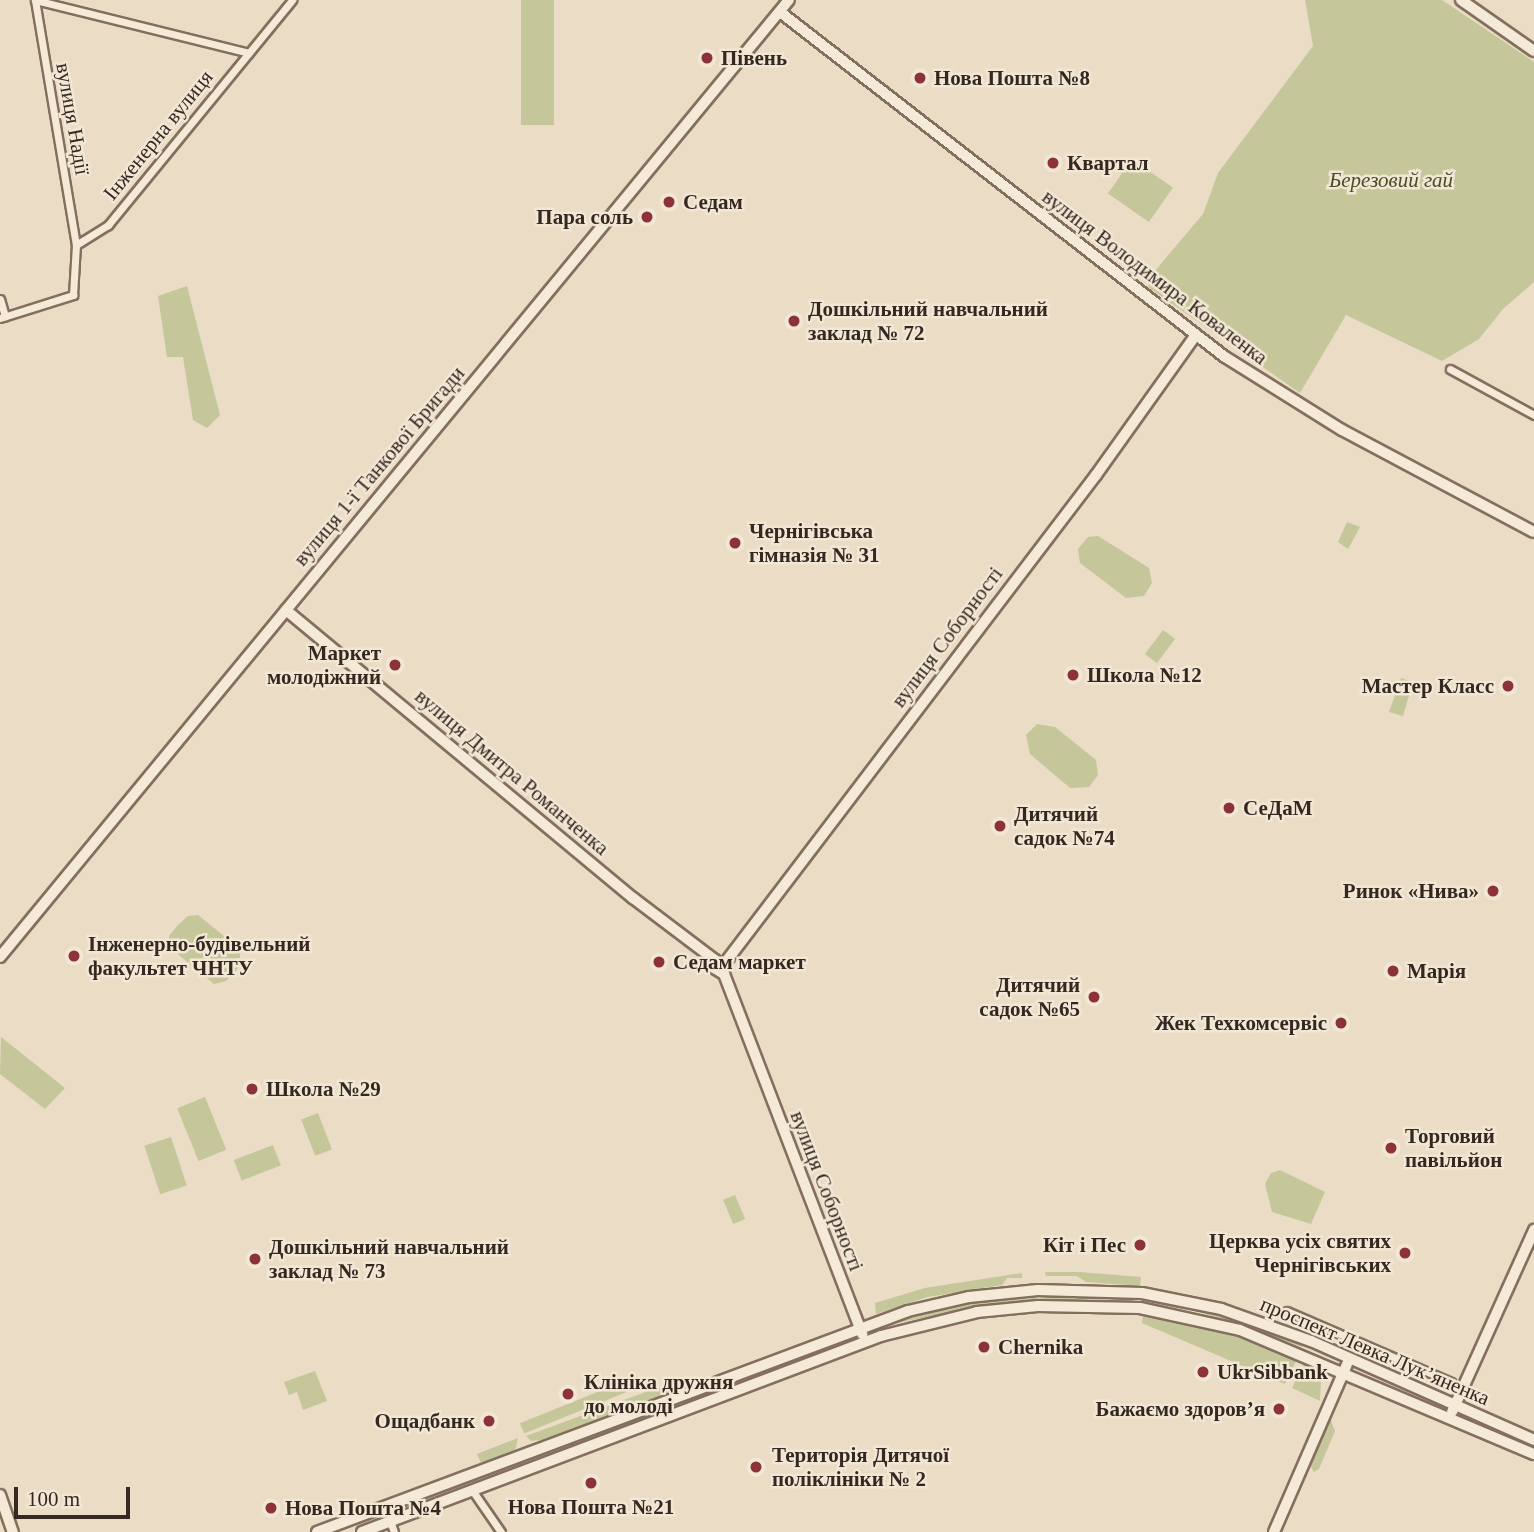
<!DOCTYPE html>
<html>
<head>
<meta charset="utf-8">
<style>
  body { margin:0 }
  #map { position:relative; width:1534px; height:1532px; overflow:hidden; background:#eadcc5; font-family:"Times New Roman",serif }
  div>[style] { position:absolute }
  .green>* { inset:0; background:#c5c79a; transform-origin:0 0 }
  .roads { filter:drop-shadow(2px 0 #836f5d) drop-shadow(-2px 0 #836f5d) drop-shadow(0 2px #836f5d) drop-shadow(0 -2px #836f5d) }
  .street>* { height:7px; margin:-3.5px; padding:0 3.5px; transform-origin:3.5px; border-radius:3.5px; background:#f5ead8 }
  .secondary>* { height:10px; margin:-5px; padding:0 5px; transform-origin:5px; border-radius:5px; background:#f5ead8 }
  .dots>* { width:19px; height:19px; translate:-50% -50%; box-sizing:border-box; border:4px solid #f2e7d4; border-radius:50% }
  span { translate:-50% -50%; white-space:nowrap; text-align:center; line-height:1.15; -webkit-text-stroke:5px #f2e7d4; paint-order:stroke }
  .poi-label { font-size:21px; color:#352820; font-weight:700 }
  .left { translate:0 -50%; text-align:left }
  .right { translate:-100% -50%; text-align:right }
  .street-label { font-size:21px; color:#352820 }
  .park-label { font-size:21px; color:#484f28; font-style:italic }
  .scale { position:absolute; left:14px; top:1487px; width:116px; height:32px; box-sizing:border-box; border:4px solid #352820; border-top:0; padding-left:9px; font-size:21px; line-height:24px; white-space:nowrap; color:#352820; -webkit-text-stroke:5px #f2e7d4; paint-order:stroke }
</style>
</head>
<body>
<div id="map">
  <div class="green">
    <div style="left:521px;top:0;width:33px;height:125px"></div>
    <div style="clip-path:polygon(1305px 0,1442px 0,1534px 62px,1534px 282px,1503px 309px,1479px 339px,1442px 361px,1346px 315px,1300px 393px,1148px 287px,1154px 272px,1203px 214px,1218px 173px,1313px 46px)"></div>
    <div style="left:1132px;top:159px;width:50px;height:42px;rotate:35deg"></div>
    <div style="clip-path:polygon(187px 286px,220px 415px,207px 428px,193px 420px,183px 357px,167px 357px,158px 296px)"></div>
    <div style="clip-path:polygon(1347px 522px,1360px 527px,1348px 549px,1338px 542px)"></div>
    <div style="clip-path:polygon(1098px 536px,1149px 568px,1152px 583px,1144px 596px,1126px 598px,1080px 563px,1078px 549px,1088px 537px)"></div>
    <div style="left:1163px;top:630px;width:15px;height:30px;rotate:37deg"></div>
    <div style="clip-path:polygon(1401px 678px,1413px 682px,1403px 716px,1389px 712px)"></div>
    <div style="clip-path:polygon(1037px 724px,1055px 727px,1096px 760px,1098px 775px,1089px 787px,1070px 788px,1030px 754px,1026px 735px)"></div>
    <div style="clip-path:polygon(198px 915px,240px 949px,240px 966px,226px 981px,214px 984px,169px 947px,169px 936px,178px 925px,188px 916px)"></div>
    <div style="clip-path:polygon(1px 1037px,65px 1088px,45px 1109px,0 1074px)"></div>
    <div style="left:205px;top:1097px;width:57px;height:30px;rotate:68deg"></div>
    <div style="left:318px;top:1113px;width:39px;height:18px;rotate:69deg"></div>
    <div style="left:171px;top:1137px;width:51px;height:28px;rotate:72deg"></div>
    <div style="left:273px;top:1145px;width:22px;height:42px;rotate:69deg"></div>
    <div style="clip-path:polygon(1280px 1170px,1325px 1192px,1311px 1224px,1272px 1212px,1265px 1184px,1271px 1173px)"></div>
    <div style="left:735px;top:1195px;width:26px;height:13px;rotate:67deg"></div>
    <div style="clip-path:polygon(1045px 1272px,1079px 1272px,1141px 1277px,1140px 1286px,1086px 1282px,1077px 1276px,1046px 1276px)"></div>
    <div style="clip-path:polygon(1022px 1273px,1022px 1278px,1007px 1278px,1002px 1285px,928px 1297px,876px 1314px,875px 1303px,925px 1288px)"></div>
    <div style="clip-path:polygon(1076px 1295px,1135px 1298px,1134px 1302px,995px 1303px,882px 1326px,965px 1303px)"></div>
    <div style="clip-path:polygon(1145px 1299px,1222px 1314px,1304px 1343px,1302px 1347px,1199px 1312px,1145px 1303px)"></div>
    <div style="clip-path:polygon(1143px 1315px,1228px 1332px,1297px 1359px,1285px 1384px,1142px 1323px)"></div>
    <div style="clip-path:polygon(838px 1342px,835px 1347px,686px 1403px,685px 1400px)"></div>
    <div style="clip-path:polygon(1305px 1362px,1321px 1382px,1320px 1401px,1292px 1388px)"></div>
    <div style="clip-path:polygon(315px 1371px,327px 1401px,303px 1410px,297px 1392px,289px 1395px,284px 1382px)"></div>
    <div style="left:622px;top:1382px;width:11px;height:110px;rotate:68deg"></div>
    <div style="clip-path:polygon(670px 1383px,674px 1391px,541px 1440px,531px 1441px,526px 1436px)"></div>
    <div style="clip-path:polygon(678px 1403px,609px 1432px,487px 1478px,486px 1474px)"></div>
    <div style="clip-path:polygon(1330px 1418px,1335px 1431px,1319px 1469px,1314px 1472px,1309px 1464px)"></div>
    <div style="clip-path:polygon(518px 1438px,515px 1451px,481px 1463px,477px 1454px)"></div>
    <div style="clip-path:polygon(479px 1477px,480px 1480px,334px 1532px)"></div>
  </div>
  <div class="roads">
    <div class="street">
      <div style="left:35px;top:0;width:248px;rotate:80.5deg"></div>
      <div style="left:35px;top:0;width:220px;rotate:13.9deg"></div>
      <div style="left:0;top:299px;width:18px;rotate:74deg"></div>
      <div style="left:0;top:318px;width:77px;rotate:-17.5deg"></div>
      <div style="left:73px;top:295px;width:50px;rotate:-86.6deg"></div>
      <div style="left:76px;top:245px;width:38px;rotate:-32deg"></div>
      <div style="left:108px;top:225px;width:291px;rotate:-50.7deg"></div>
      <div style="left:1450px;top:369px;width:96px;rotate:28.7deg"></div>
      <div style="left:1287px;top:1311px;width:179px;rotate:23.4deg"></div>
      <div style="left:472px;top:1490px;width:51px;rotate:55.4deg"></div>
      <div style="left:390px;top:1521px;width:12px;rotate:70deg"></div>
    </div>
    <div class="secondary">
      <div style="left:1461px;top:0;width:89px;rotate:34.9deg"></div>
      <div style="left:780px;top:12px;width:563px;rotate:37.79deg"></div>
      <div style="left:1225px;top:357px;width:138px;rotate:32deg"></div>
      <div style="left:1342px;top:430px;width:217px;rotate:28deg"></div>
      <div style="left:286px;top:610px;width:451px;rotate:39.7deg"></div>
      <div style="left:633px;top:898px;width:103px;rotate:37.1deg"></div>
      <div style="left:0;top:957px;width:1240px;rotate:-50.5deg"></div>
      <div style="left:728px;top:959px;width:608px;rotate:-52.75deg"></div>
      <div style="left:1096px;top:475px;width:171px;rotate:-54.5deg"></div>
      <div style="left:715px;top:960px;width:8px;rotate:97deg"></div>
      <div style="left:714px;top:968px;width:12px;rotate:31deg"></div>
      <div style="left:724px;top:974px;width:386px;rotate:69deg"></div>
      <div style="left:1452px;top:1412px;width:200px;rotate:-65.7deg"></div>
      <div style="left:0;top:1495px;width:39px;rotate:71deg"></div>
      <div style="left:317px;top:1532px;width:631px;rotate:-20.5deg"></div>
      <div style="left:908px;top:1311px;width:63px;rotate:-12.9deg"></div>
      <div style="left:969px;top:1297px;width:69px;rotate:-5.8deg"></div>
      <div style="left:1038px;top:1290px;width:104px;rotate:1.7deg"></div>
      <div style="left:1142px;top:1293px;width:81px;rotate:11.4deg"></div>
      <div style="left:1221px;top:1309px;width:96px;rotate:19.6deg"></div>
      <div style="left:1311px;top:1341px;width:244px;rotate:23.9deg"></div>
      <div style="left:362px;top:1532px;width:555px;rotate:-20.69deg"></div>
      <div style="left:881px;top:1336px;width:99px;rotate:-14deg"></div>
      <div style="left:977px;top:1312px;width:61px;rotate:-5.6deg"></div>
      <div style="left:1038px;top:1306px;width:102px;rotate:1.1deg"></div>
      <div style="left:1140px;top:1308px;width:102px;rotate:12.4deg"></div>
      <div style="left:1240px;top:1330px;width:319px;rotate:22.9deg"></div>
      <div style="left:1274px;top:1532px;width:183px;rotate:-66.5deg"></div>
    </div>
  </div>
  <div class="dots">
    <div style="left:707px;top:58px;background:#8c333a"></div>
    <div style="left:920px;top:78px;background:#8c333a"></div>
    <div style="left:1053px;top:163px;background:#8c333a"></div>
    <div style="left:669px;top:202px;background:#8c333a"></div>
    <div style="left:647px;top:217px;background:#8c333a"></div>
    <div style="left:794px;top:321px;background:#8c333a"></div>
    <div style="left:735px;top:543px;background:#8c333a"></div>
    <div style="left:395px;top:665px;background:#8c333a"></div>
    <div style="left:1073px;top:675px;background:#8c333a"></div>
    <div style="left:1508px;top:686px;background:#8c333a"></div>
    <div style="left:1229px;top:808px;background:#8c333a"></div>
    <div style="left:1000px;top:826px;background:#8c333a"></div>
    <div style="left:1493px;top:891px;background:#8c333a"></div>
    <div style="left:74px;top:956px;background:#8c333a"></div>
    <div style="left:659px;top:962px;background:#8c333a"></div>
    <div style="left:1393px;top:971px;background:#8c333a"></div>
    <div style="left:1094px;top:997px;background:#8c333a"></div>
    <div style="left:1341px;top:1023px;background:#8c333a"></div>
    <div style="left:252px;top:1089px;background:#8c333a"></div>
    <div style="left:1391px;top:1148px;background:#8c333a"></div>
    <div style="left:1140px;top:1245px;background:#8c333a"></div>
    <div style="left:1405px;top:1253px;background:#8c333a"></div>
    <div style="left:255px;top:1259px;background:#8c333a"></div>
    <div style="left:984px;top:1347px;background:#8c333a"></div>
    <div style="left:1203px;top:1372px;background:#8c333a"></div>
    <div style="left:568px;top:1394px;background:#8c333a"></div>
    <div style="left:1279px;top:1409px;background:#8c333a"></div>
    <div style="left:489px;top:1421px;background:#8c333a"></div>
    <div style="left:756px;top:1467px;background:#8c333a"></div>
    <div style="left:591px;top:1483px;background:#8c333a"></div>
    <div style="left:271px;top:1508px;background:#8c333a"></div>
  </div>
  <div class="poi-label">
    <span class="left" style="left:721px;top:58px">Півень</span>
    <span class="left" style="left:934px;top:78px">Нова Пошта №8</span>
    <span class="left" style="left:1067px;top:163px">Квартал</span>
    <span class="left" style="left:683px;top:202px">Седам</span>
    <span class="right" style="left:633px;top:217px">Пара соль</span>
    <span class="left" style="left:808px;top:321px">Дошкільний навчальний<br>заклад № 72</span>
    <span class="left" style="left:749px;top:543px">Чернігівська<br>гімназія № 31</span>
    <span class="right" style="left:381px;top:665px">Маркет<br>молодіжний</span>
    <span class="left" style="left:1087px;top:675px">Школа №12</span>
    <span class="right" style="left:1494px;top:686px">Мастер Класс</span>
    <span class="left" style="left:1243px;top:808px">СеДаМ</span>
    <span class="left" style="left:1014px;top:826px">Дитячий<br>садок №74</span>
    <span class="right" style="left:1479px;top:891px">Ринок «Нива»</span>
    <span class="left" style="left:88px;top:956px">Інженерно-будівельний<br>факультет ЧНТУ</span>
    <span class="left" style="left:673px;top:962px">Седам маркет</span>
    <span class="left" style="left:1407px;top:971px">Марія</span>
    <span class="right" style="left:1080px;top:997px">Дитячий<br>садок №65</span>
    <span class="right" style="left:1327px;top:1023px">Жек Техкомсервіс</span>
    <span class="left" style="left:266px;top:1089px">Школа №29</span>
    <span class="left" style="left:1405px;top:1148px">Торговий<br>павільйон</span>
    <span class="right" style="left:1391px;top:1253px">Церква усіх святих<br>Чернігівських</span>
    <span class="right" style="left:1126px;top:1245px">Кіт і Пес</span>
    <span class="left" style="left:269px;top:1259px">Дошкільний навчальний<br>заклад № 73</span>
    <span class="left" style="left:998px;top:1347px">Chernika</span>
    <span class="left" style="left:1217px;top:1372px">UkrSibbank</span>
    <span class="left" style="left:584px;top:1394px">Клініка дружня<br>до молоді</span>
    <span class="right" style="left:1265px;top:1409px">Бажаємо здоровʼя</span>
    <span class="right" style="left:475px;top:1421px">Ощадбанк</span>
    <span class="left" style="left:772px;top:1467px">Територія Дитячої<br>поліклініки № 2</span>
    <span style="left:591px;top:1507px">Нова Пошта №21</span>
    <span class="left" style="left:285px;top:1508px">Нова Пошта №4</span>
  </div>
  <div class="street-label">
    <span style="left:73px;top:119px;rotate:80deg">вулиця Надії</span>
    <span style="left:158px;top:135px;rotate:-51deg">Інженерна вулиця</span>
    <span style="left:1155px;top:277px;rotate:37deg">вулиця Володимира Коваленка</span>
    <span style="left:379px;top:466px;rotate:-50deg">вулиця 1-ї Танкової Бригади</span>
    <span style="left:947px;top:637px;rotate:-53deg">вулиця Соборності</span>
    <span style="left:512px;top:772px;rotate:40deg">вулиця Дмитра Романченка</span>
    <span style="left:827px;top:1191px;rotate:69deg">вулиця Соборності</span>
    <span style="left:1375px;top:1351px;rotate:23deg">проспект Левка Лукʼяненка</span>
  </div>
  <div class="park-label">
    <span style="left:1391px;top:180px">Березовий гай</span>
  </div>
  <div class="scale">100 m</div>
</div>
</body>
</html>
